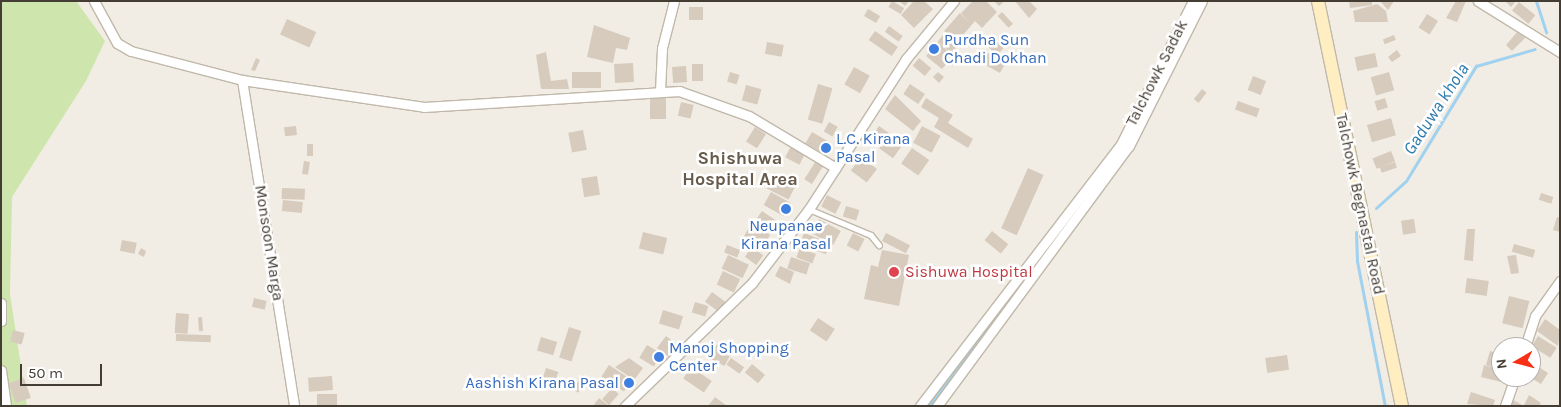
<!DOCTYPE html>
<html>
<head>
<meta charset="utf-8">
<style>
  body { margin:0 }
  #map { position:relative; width:1561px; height:407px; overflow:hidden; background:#f2ede4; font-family:Karla,sans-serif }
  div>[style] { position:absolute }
  .green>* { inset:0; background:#cee6ad }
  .stream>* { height:3px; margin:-1.5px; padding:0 1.5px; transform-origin:1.5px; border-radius:1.5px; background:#a0d1ef }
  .canal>* { height:11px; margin:-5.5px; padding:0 5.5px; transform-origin:5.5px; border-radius:5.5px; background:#a0d1ef }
  .building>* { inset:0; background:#d6cbbd; transform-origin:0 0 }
  .roads { filter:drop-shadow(1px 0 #c0b8aa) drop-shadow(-1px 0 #c0b8aa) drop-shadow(0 1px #c0b8aa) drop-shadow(0 -1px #c0b8aa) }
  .lane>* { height:4.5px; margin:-2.25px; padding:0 2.25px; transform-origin:2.25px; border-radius:2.25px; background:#fff }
  .street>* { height:9px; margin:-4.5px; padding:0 4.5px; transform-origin:4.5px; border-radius:4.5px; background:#fff }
  .secondary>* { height:12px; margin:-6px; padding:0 6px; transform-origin:6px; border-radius:6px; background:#feeec2 }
  .dots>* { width:14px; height:14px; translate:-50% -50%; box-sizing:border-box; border:2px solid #fff; border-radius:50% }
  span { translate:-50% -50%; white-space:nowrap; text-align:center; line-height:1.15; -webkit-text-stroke:5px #fff; paint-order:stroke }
  .shop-label { font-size:16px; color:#366cbe }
  .left { translate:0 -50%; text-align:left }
  .right { translate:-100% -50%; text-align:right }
  .street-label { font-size:16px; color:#443d34 }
  .health-label { font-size:16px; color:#be3a42 }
  .water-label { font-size:18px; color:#2f7cae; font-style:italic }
  .neighbourhood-label { font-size:18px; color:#675b4b; font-weight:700 }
  .frame { position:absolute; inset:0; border:2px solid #443d34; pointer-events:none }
  .north { position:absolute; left:1491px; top:337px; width:50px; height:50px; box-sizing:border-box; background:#fff; border:1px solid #b4b1ae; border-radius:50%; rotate:262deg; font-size:14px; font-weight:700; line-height:20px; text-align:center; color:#443d34 }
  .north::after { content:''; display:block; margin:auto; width:18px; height:22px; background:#f83015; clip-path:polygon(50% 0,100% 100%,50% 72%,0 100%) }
  .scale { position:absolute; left:20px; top:364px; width:82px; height:22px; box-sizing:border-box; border:2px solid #443d34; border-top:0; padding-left:6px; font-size:15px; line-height:18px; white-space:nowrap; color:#443d34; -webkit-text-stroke:4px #fff; paint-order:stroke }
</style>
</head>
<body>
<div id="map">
  <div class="green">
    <div style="clip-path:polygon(1px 1px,76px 1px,105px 41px,86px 81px,12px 197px,10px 294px,27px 406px,1px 406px)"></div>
  </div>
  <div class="stream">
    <div style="left:1536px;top:1px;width:33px;rotate:72deg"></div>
    <div style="left:1376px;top:208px;width:40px;rotate:-42deg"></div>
    <div style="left:1406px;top:181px;width:135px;rotate:-58.7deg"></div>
    <div style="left:1476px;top:66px;width:61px;rotate:-16.1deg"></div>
    <div style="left:1356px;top:232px;width:29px;rotate:88deg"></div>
    <div style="left:1357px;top:261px;width:148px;rotate:79.1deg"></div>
  </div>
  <div class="canal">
    <div style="left:930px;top:406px;width:239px;rotate:-53.2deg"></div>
  </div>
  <div class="building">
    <div style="left:892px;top:1px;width:14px;height:7px;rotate:30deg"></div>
    <div style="clip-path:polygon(899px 1px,909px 1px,905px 6px)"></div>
    <div style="clip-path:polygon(914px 1px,924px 1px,933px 9px,914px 28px,901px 15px)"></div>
    <div style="clip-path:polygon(973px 1px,986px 1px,997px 12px,982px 28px,975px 21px,957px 42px,944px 31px,960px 13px,970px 23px,961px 13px)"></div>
    <div style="clip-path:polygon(994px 1px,1005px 1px,999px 6px)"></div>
    <div style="clip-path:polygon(1015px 1px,1029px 1px,1037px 9px,1029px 18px)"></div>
    <div style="clip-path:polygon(1349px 1px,1372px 1px,1372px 5px,1350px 8px)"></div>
    <div style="clip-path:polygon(1380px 1px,1394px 1px,1388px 10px)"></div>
    <div style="clip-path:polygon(1456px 1px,1466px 1px,1457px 22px,1446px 18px)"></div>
    <div style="clip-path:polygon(1505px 1px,1516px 1px,1511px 7px)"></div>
    <div style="left:1519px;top:2px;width:21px;height:11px;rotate:39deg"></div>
    <div style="clip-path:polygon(1377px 4px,1386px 11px,1388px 22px,1355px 22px,1353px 11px)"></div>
    <div style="left:689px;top:7px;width:14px;height:13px"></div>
    <div style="left:868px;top:9px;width:14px;height:8px;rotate:30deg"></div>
    <div style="left:1002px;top:12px;width:16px;height:6px;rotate:47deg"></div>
    <div style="left:1427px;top:14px;width:13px;height:16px;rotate:32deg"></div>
    <div style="left:287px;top:19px;width:32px;height:17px;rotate:24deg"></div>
    <div style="clip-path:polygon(594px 25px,630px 38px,627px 50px,616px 48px,613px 63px,587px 57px)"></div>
    <div style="left:889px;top:26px;width:17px;height:7px;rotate:36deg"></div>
    <div style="left:875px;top:31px;width:28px;height:11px;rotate:35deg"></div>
    <div style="clip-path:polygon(1518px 31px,1525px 38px,1512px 51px,1506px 45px)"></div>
    <div style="left:945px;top:33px;width:18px;height:11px;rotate:41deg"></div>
    <div style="left:1394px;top:35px;width:5px;height:12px;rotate:68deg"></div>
    <div style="left:992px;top:37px;width:16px;height:10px;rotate:43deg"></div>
    <div style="left:767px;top:42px;width:17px;height:12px;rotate:10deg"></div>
    <div style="clip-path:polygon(938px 42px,958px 60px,953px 66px,948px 62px,942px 69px,926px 56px)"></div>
    <div style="clip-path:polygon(1397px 50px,1401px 56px,1392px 62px,1388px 57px)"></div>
    <div style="clip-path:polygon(546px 52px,551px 81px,567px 79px,569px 89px,541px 89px,536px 55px)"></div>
    <div style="clip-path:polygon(988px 53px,1006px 62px,1000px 73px,978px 61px)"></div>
    <div style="left:1375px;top:53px;width:14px;height:21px;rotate:78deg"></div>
    <div style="clip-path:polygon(256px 58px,260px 60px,255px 71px,251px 70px)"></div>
    <div style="left:919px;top:58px;width:16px;height:10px;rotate:40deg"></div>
    <div style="left:633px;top:63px;width:19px;height:19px;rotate:87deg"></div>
    <div style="left:692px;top:64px;width:11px;height:17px"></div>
    <div style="left:686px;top:66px;width:16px;height:14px;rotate:86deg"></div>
    <div style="left:854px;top:67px;width:18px;height:20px;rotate:29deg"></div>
    <div style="left:572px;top:72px;width:29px;height:16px"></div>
    <div style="left:730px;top:72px;width:10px;height:10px;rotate:17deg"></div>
    <div style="clip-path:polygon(938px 72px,944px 77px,939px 83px,933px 77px)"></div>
    <div style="left:1389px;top:72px;width:19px;height:19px;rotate:74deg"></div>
    <div style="left:1253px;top:76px;width:14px;height:15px;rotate:21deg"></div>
    <div style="left:818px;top:84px;width:15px;height:37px;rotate:16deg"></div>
    <div style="left:910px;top:84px;width:18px;height:12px;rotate:34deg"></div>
    <div style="left:746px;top:85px;width:16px;height:16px;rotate:15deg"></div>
    <div style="left:1202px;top:89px;width:6px;height:13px;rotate:39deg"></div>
    <div style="clip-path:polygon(895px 95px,921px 121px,913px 131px,885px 109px)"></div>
    <div style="left:650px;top:97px;width:16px;height:22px"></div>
    <div style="clip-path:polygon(926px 98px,953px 115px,948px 123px,973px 139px,968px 148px,934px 127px,939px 118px,921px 107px)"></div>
    <div style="left:1385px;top:98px;width:10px;height:11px;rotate:73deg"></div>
    <div style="left:1238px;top:101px;width:23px;height:9px;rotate:20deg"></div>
    <div style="left:681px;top:102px;width:13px;height:14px;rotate:13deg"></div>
    <div style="left:1391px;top:118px;width:18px;height:25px;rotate:74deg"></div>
    <div style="left:829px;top:122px;width:10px;height:11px;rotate:29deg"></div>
    <div style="left:296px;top:126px;width:9px;height:12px;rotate:84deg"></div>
    <div style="left:879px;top:126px;width:12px;height:10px;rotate:35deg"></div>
    <div style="left:922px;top:126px;width:21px;height:19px;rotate:28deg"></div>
    <div style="left:755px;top:127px;width:13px;height:17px;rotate:32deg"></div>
    <div style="left:583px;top:130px;width:20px;height:15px;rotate:79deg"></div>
    <div style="left:812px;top:132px;width:22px;height:13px;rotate:30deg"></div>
    <div style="left:888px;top:136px;width:17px;height:15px;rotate:36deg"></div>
    <div style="left:307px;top:144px;width:6px;height:12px"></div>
    <div style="left:792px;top:144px;width:16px;height:15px;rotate:27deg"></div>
    <div style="left:912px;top:148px;width:21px;height:19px;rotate:35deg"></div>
    <div style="left:1391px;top:151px;width:11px;height:20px;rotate:68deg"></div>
    <div style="left:861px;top:157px;width:20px;height:17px;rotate:37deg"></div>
    <div style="left:817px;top:159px;width:9px;height:24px;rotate:32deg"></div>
    <div style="left:304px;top:161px;width:6px;height:13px;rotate:9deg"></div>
    <div style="left:1395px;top:162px;width:6px;height:16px;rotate:72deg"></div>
    <div style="left:1028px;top:168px;width:17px;height:66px;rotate:24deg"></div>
    <div style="left:774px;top:173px;width:25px;height:17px;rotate:27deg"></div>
    <div style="left:597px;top:176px;width:19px;height:16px;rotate:81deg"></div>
    <div style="left:282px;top:188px;width:23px;height:11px;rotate:2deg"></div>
    <div style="left:771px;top:192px;width:23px;height:15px;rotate:29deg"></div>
    <div style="left:1541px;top:193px;width:13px;height:7px;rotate:18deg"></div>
    <div style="left:827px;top:195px;width:16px;height:13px;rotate:27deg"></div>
    <div style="left:283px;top:200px;width:20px;height:11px;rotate:6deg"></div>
    <div style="left:846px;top:206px;width:14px;height:11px;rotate:17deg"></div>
    <div style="left:762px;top:211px;width:22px;height:10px;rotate:34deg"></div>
    <div style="clip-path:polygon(1557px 217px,1560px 218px,1560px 232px,1553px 230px)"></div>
    <div style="left:819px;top:219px;width:25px;height:16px;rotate:29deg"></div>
    <div style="left:1414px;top:219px;width:14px;height:13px;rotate:82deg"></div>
    <div style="left:751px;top:224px;width:22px;height:17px;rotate:30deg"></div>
    <div style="clip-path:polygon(1467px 229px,1475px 229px,1473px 261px,1464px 260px)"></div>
    <div style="left:992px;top:231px;width:21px;height:12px;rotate:39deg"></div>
    <div style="left:643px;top:232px;width:25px;height:17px;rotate:14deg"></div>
    <div style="left:804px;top:233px;width:28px;height:12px;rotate:21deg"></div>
    <div style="left:853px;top:233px;width:13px;height:14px;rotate:27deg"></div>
    <div style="left:886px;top:233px;width:27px;height:9px;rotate:27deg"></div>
    <div style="left:122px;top:240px;width:15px;height:11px;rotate:11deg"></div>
    <div style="left:1514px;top:244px;width:22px;height:8px;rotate:16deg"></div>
    <div style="left:727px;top:245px;width:14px;height:8px;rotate:21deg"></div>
    <div style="left:752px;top:247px;width:14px;height:12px;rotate:36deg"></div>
    <div style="clip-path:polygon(141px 248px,146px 251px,144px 257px,138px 254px)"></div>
    <div style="left:800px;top:248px;width:17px;height:10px;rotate:21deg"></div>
    <div style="clip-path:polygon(882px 250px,909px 255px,899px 306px,864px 299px,871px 265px,878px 267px)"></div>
    <div style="left:728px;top:255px;width:23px;height:15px;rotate:25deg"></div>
    <div style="clip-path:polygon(1516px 255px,1519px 273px,1511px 274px,1507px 256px)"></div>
    <div style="left:791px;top:257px;width:20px;height:12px;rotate:18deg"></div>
    <div style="clip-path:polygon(780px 266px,794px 272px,790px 284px,775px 276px)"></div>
    <div style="left:723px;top:271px;width:19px;height:15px;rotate:25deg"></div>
    <div style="left:1467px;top:278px;width:22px;height:15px;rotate:8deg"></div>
    <div style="left:712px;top:292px;width:19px;height:12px;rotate:36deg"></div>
    <div style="left:1509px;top:296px;width:21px;height:28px;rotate:14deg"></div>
    <div style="left:254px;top:298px;width:13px;height:9px;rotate:13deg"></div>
    <div style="left:695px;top:302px;width:14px;height:11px;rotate:17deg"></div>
    <div style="left:663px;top:310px;width:21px;height:14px;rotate:17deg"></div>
    <div style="left:176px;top:313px;width:13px;height:20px;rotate:4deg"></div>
    <div style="left:202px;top:317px;width:14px;height:4px;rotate:86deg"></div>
    <div style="left:818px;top:318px;width:20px;height:15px;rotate:33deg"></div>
    <div style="clip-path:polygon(1545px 319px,1560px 330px,1558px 346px,1537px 331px)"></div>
    <div style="left:569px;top:327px;width:13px;height:32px;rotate:18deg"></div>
    <div style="left:13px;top:330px;width:12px;height:12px;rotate:14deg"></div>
    <div style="left:176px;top:334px;width:35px;height:7px;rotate:2deg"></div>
    <div style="left:666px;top:336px;width:15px;height:15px;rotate:37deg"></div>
    <div style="left:1538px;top:336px;width:22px;height:12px;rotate:32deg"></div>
    <div style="left:541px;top:337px;width:17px;height:14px;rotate:17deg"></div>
    <div style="left:717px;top:344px;width:17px;height:16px;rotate:28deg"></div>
    <div style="left:647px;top:345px;width:17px;height:15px;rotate:31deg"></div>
    <div style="clip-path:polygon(1490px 351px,1501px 354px,1501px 382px,1481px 377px,1484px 365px,1497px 369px,1486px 365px)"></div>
    <div style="left:1287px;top:355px;width:15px;height:22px;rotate:82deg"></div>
    <div style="clip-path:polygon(629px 358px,643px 368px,634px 380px,615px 367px)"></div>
    <div style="left:731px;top:358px;width:16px;height:8px;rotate:35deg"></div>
    <div style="clip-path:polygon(1531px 362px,1548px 373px,1541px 384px,1531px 378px)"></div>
    <div style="left:752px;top:364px;width:17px;height:11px;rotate:40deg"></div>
    <div style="left:609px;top:365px;width:27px;height:14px;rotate:33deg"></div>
    <div style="left:691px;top:367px;width:25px;height:14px;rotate:34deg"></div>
    <div style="left:546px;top:368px;width:13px;height:17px;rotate:18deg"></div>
    <div style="left:582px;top:375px;width:6px;height:17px;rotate:31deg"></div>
    <div style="left:332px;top:376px;width:14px;height:24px;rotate:86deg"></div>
    <div style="left:24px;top:378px;width:21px;height:16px;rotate:71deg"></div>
    <div style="left:612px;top:388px;width:9px;height:15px;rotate:41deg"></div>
    <div style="clip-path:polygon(1471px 392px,1495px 400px,1493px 406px,1467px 404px)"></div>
    <div style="left:317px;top:394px;width:20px;height:12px"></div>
    <div style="clip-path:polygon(1529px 395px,1541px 403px,1539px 406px,1524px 405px)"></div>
    <div style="clip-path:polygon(715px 397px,727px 406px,708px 406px)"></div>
    <div style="clip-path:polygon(599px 398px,609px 406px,593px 406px)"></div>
    <div style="clip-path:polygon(1513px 400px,1524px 406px,1510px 406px)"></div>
  </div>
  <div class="roads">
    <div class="lane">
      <div style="left:809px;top:209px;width:67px;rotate:22.8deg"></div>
      <div style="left:871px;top:235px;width:13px;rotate:51deg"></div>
    </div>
    <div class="street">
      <div style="left:94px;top:1px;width:48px;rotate:61.3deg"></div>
      <div style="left:117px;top:43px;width:16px;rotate:30deg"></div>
      <div style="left:131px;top:51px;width:115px;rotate:14.6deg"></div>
      <div style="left:242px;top:80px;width:184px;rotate:8.4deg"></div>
      <div style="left:424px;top:107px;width:256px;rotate:-3.6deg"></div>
      <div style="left:679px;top:91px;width:74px;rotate:19.7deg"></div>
      <div style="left:749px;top:116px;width:101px;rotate:30.9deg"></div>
      <div style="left:1478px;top:1px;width:97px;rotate:31.9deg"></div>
      <div style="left:242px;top:80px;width:330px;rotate:80.9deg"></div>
      <div style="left:660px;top:91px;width:43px;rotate:-87.3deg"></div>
      <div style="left:662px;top:48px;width:49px;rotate:-75.7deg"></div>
      <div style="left:1px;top:303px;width:18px;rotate:90deg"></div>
      <div style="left:1525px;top:347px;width:33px;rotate:-72deg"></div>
      <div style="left:1535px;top:316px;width:43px;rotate:-54.5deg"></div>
      <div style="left:1px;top:370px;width:36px;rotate:82deg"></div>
      <div style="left:625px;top:406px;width:177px;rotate:-44.1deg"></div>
      <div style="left:752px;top:283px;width:93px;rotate:-52.4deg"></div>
      <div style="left:809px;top:209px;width:179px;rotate:-57.1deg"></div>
      <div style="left:906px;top:59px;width:75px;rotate:-50.4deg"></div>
      <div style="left:920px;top:406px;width:330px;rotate:-52.5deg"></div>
      <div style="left:1121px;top:144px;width:160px;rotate:-63.3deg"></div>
      <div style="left:937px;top:406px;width:323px;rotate:-53.6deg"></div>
      <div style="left:1129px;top:146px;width:162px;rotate:-63.3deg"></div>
      <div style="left:1505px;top:406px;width:31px;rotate:-71deg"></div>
    </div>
    <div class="secondary">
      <div style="left:1318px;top:1px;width:414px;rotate:78.3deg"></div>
    </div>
  </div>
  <div class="dots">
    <div style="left:934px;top:49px;background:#3f7fe0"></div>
    <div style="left:826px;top:148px;background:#3f7fe0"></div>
    <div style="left:786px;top:209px;background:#3f7fe0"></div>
    <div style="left:894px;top:272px;background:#e0444e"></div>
    <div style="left:659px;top:357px;background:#3f7fe0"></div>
    <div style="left:629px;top:383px;background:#3f7fe0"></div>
  </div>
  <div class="shop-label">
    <span class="left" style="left:944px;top:49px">Purdha Sun<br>Chadi Dokhan</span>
    <span class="left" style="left:836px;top:148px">L.C. Kirana<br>Pasal</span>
    <span style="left:786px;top:235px">Neupanae<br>Kirana Pasal</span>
    <span class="left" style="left:669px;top:357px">Manoj Shopping<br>Center</span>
    <span class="right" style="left:619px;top:383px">Aashish Kirana Pasal</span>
  </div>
  <div class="street-label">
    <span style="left:1157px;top:73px;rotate:-63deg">Talchowk Sadak</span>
    <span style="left:1360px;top:204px;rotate:78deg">Talchowk Begnastal Road</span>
    <span style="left:269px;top:243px;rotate:81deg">Monsoon Marga</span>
  </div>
  <div class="health-label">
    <span class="left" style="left:905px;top:272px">Sishuwa Hospital</span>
  </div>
  <div class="water-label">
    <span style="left:1436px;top:109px;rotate:-57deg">Gaduwa khola</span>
  </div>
  <div class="neighbourhood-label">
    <span style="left:740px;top:169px">Shishuwa<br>Hospital Area</span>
  </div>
  <div class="frame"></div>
  <div class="north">N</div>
  <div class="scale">50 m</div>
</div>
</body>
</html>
